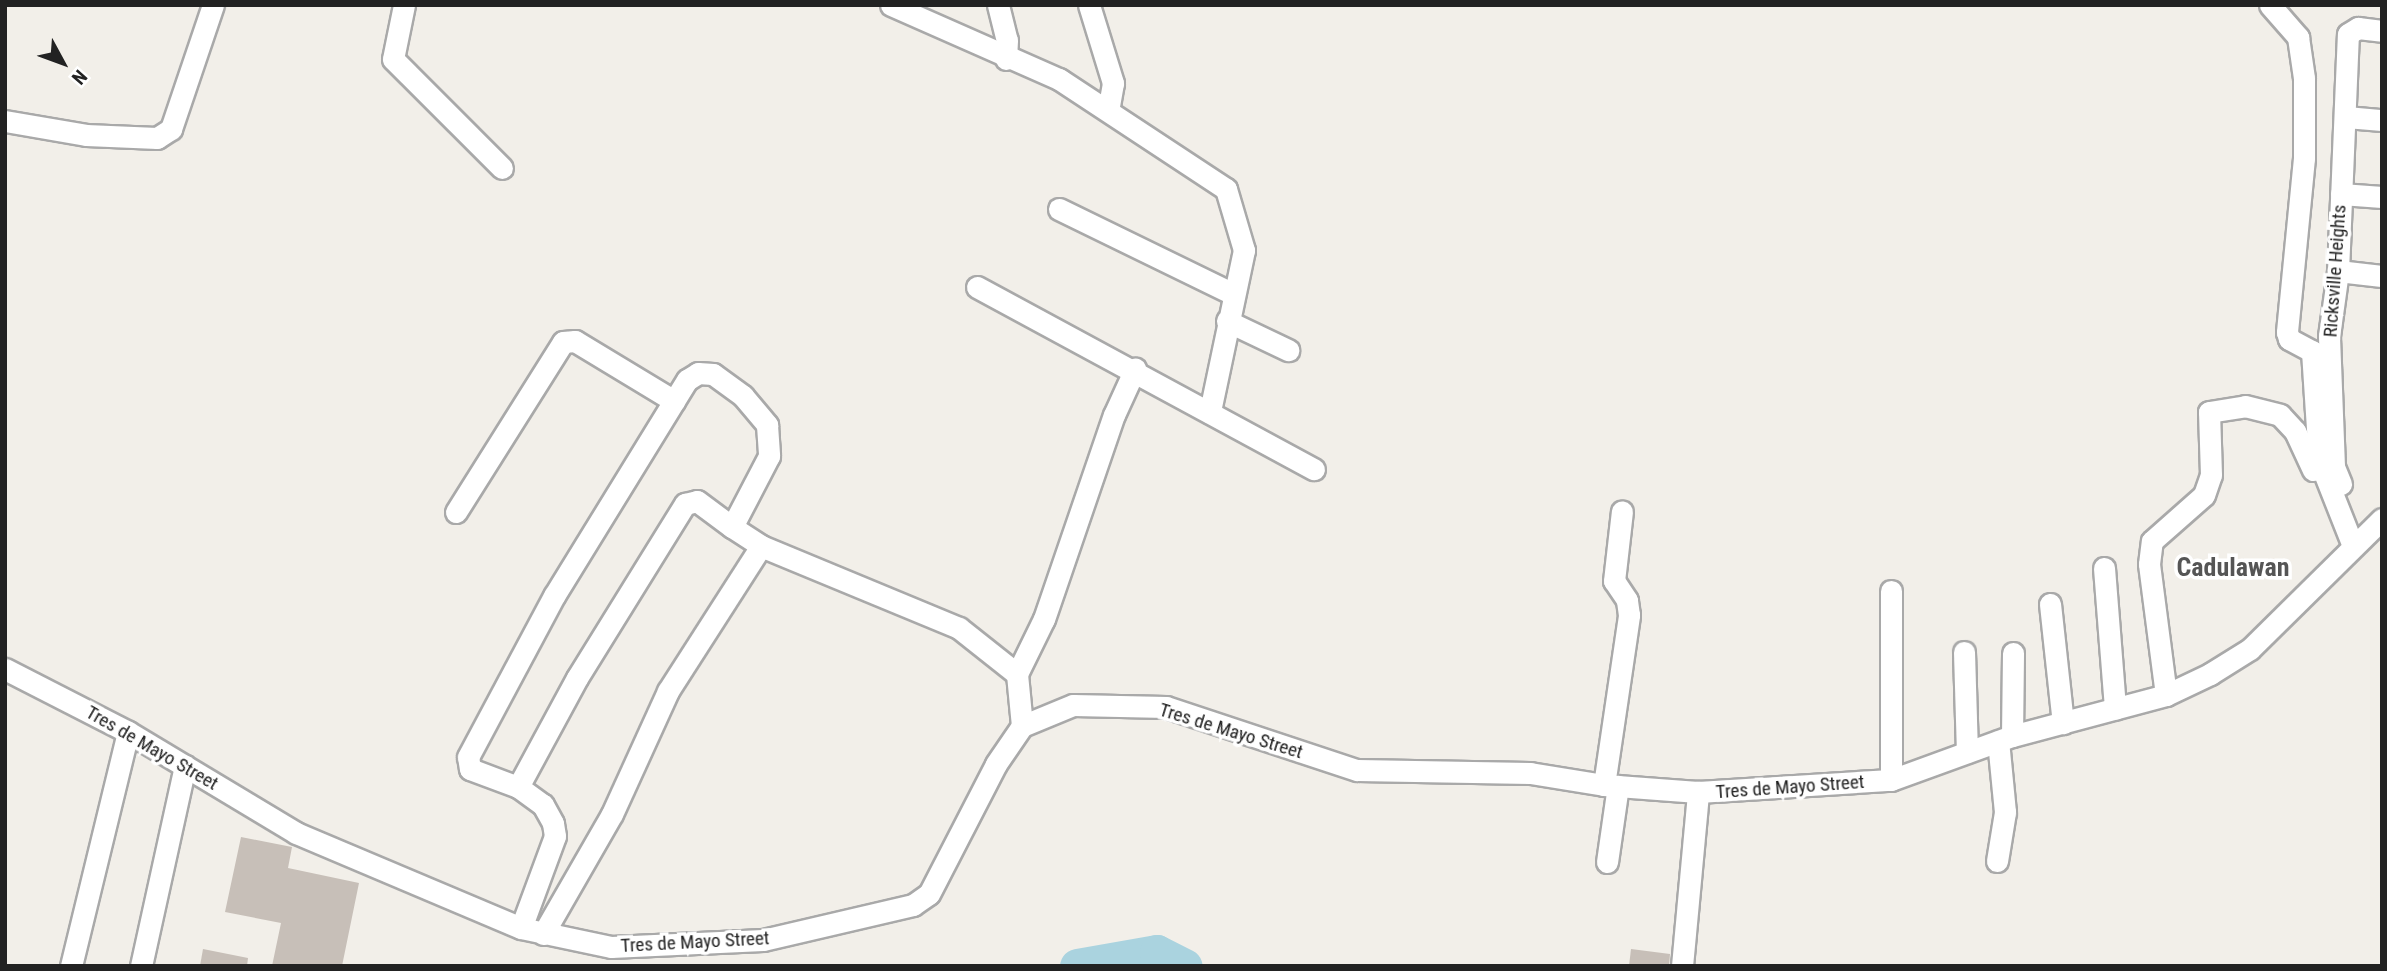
<!DOCTYPE html>
<html>
<head>
<meta charset="utf-8">
<style>
  body { margin:0 }
  #map { position:relative; width:2387px; height:971px; overflow:hidden; background:#f2efe9; font-family:"Roboto Condensed",sans-serif }
  div>[style] { position:absolute }
  .river>* { height:35px; margin:-17.5px; padding:0 17.5px; transform-origin:17.5px; border-radius:17.5px; background:#aad3df }
  .building>* { inset:0; background:#c7bfb8 }
  .roads { filter:drop-shadow(2px 0 #a9a9a9) drop-shadow(-2px 0 #a9a9a9) drop-shadow(0 2px #a9a9a9) drop-shadow(0 -2px #a9a9a9) }
  .minor>* { height:21px; margin:-10.5px; padding:0 10.5px; transform-origin:10.5px; border-radius:10.5px; background:#fff }
  span { translate:-50% -50%; white-space:nowrap; text-align:center; line-height:1.15; -webkit-text-stroke:7px #fff; paint-order:stroke }
  .street-label { font-size:19px; color:#222 }
  .district-label { font-size:26px; color:#555; font-weight:700 }
  .frame { position:absolute; inset:0; border:7px solid #222; pointer-events:none }
  .north { position:absolute; left:28px; top:28px; width:70px; height:70px; -webkit-text-stroke:5px #fff; paint-order:stroke; rotate:131deg; font-size:19px; font-weight:700; line-height:28px; text-align:center; color:#222 }
  .north::after { content:''; display:block; margin:auto; width:24px; height:32px; background:#222; clip-path:polygon(50% 0,100% 100%,50% 72%,0 100%) }
</style>
</head>
<body>
<div id="map">
  <div class="river">
    <div style="left:1077px;top:966px;width:81px;rotate:-9.9deg"></div>
    <div style="left:1157px;top:952px;width:31px;rotate:27deg"></div>
  </div>
  <div class="building">
    <div style="clip-path:polygon(241px 837px,292px 847px,288px 868px,359px 883px,342px 966px,272px 966px,281px 923px,225px 912px)"></div>
    <div style="clip-path:polygon(203px 949px,248px 958px,247px 966px,200px 966px)"></div>
    <div style="clip-path:polygon(1631px 949px,1670px 954px,1669px 966px,1629px 966px)"></div>
  </div>
  <div class="roads">
    <div class="minor">
      <div style="left:404px;top:5px;width:55px;rotate:101.5deg"></div>
      <div style="left:393px;top:59px;width:154px;rotate:45deg"></div>
      <div style="left:891px;top:5px;width:184px;rotate:23.8deg"></div>
      <div style="left:1059px;top:79px;width:200px;rotate:33.4deg"></div>
      <div style="left:1226px;top:189px;width:64px;rotate:73.6deg"></div>
      <div style="left:1244px;top:250px;width:166px;rotate:101.9deg"></div>
      <div style="left:998px;top:5px;width:36px;rotate:76deg"></div>
      <div style="left:1007px;top:40px;width:19px;rotate:93deg"></div>
      <div style="left:1089px;top:5px;width:82px;rotate:72.9deg"></div>
      <div style="left:1113px;top:83px;width:27px;rotate:100deg"></div>
      <div style="left:2270px;top:5px;width:43px;rotate:48.8deg"></div>
      <div style="left:2298px;top:37px;width:41px;rotate:81.7deg"></div>
      <div style="left:2304px;top:78px;width:80px;rotate:90deg"></div>
      <div style="left:2304px;top:158px;width:175px;rotate:95.6deg"></div>
      <div style="left:2287px;top:332px;width:7px;rotate:74deg"></div>
      <div style="left:2289px;top:339px;width:26px;rotate:28deg"></div>
      <div style="left:2312px;top:351px;width:109px;rotate:86.3deg"></div>
      <div style="left:2319px;top:460px;width:92px;rotate:68.4deg"></div>
      <div style="left:2346px;top:117px;width:36px;rotate:5deg"></div>
      <div style="left:5px;top:121px;width:82px;rotate:9.8deg"></div>
      <div style="left:86px;top:135px;width:71px;rotate:2.4deg"></div>
      <div style="left:157px;top:138px;width:17px;rotate:-33deg"></div>
      <div style="left:171px;top:129px;width:131px;rotate:-71.3deg"></div>
      <div style="left:2341px;top:194px;width:41px;rotate:4.2deg"></div>
      <div style="left:1059px;top:209px;width:194px;rotate:26deg"></div>
      <div style="left:2338px;top:271px;width:44px;rotate:6.5deg"></div>
      <div style="left:977px;top:287px;width:383px;rotate:28.4deg"></div>
      <div style="left:1227px;top:321px;width:68px;rotate:25.4deg"></div>
      <div style="left:2341px;top:484px;width:18px;rotate:-112deg"></div>
      <div style="left:2334px;top:467px;width:131px;rotate:-92.2deg"></div>
      <div style="left:2329px;top:336px;width:66px;rotate:-82.1deg"></div>
      <div style="left:2338px;top:271px;width:237px;rotate:-87.6deg"></div>
      <div style="left:2348px;top:34px;width:12px;rotate:-31deg"></div>
      <div style="left:2358px;top:28px;width:24px;rotate:7deg"></div>
      <div style="left:456px;top:512px;width:201px;rotate:-57.8deg"></div>
      <div style="left:563px;top:342px;width:12px;rotate:-5deg"></div>
      <div style="left:575px;top:341px;width:116px;rotate:31.2deg"></div>
      <div style="left:2104px;top:568px;width:141px;rotate:85.5deg"></div>
      <div style="left:1891px;top:591px;width:189px;rotate:90deg"></div>
      <div style="left:2050px;top:604px;width:120px;rotate:83.8deg"></div>
      <div style="left:1964px;top:652px;width:100px;rotate:88.3deg"></div>
      <div style="left:5px;top:669px;width:138px;rotate:27.1deg"></div>
      <div style="left:128px;top:732px;width:196px;rotate:31deg"></div>
      <div style="left:296px;top:833px;width:244px;rotate:22.9deg"></div>
      <div style="left:521px;top:928px;width:92px;rotate:11.9deg"></div>
      <div style="left:611px;top:947px;width:152px;rotate:-2.6deg"></div>
      <div style="left:763px;top:940px;width:154px;rotate:-13.1deg"></div>
      <div style="left:913px;top:905px;width:19px;rotate:-35deg"></div>
      <div style="left:929px;top:894px;width:146px;rotate:-62.7deg"></div>
      <div style="left:996px;top:764px;width:46px;rotate:-55.6deg"></div>
      <div style="left:1022px;top:726px;width:55px;rotate:-22.4deg"></div>
      <div style="left:1073px;top:705px;width:93px;rotate:1.2deg"></div>
      <div style="left:1166px;top:707px;width:201px;rotate:18.3deg"></div>
      <div style="left:1357px;top:770px;width:173px;rotate:1deg"></div>
      <div style="left:1530px;top:773px;width:75px;rotate:9.2deg"></div>
      <div style="left:1604px;top:785px;width:94px;rotate:4.3deg"></div>
      <div style="left:1698px;top:792px;width:193px;rotate:-3.6deg"></div>
      <div style="left:1891px;top:780px;width:129px;rotate:-20deg"></div>
      <div style="left:2012px;top:736px;width:159px;rotate:-14.9deg"></div>
      <div style="left:2166px;top:695px;width:49px;rotate:-25.5deg"></div>
      <div style="left:2210px;top:674px;width:47px;rotate:-32deg"></div>
      <div style="left:2250px;top:649px;width:185px;rotate:-44.6deg"></div>
      <div style="left:2166px;top:695px;width:132px;rotate:-97.4deg"></div>
      <div style="left:2149px;top:564px;width:23px;rotate:-83deg"></div>
      <div style="left:2152px;top:541px;width:69px;rotate:-41.5deg"></div>
      <div style="left:2204px;top:495px;width:21px;rotate:-71deg"></div>
      <div style="left:2211px;top:475px;width:63px;rotate:-91.8deg"></div>
      <div style="left:2209px;top:412px;width:36px;rotate:-9deg"></div>
      <div style="left:2245px;top:406px;width:36px;rotate:14deg"></div>
      <div style="left:2280px;top:415px;width:22px;rotate:47deg"></div>
      <div style="left:2295px;top:431px;width:43px;rotate:65.2deg"></div>
      <div style="left:1022px;top:726px;width:52px;rotate:-95.5deg"></div>
      <div style="left:1017px;top:674px;width:61px;rotate:-63.9deg"></div>
      <div style="left:1044px;top:619px;width:216px;rotate:-71.1deg"></div>
      <div style="left:1114px;top:415px;width:51px;rotate:-65.5deg"></div>
      <div style="left:2012px;top:736px;width:83px;rotate:-89.3deg"></div>
      <div style="left:1604px;top:785px;width:172px;rotate:-81.6deg"></div>
      <div style="left:1629px;top:615px;width:15px;rotate:-98deg"></div>
      <div style="left:1627px;top:600px;width:23px;rotate:-124deg"></div>
      <div style="left:1614px;top:581px;width:70px;rotate:-83.5deg"></div>
      <div style="left:518px;top:787px;width:124px;rotate:-61.6deg"></div>
      <div style="left:577px;top:678px;width:205px;rotate:-58.2deg"></div>
      <div style="left:685px;top:504px;width:12px;rotate:-14deg"></div>
      <div style="left:697px;top:501px;width:44px;rotate:36.6deg"></div>
      <div style="left:1997px;top:861px;width:50px;rotate:-80.7deg"></div>
      <div style="left:2005px;top:812px;width:71px;rotate:-95.6deg"></div>
      <div style="left:1607px;top:862px;width:77px;rotate:-81.8deg"></div>
      <div style="left:521px;top:928px;width:98px;rotate:-69.7deg"></div>
      <div style="left:555px;top:836px;width:13px;rotate:-99deg"></div>
      <div style="left:553px;top:823px;width:21px;rotate:-119deg"></div>
      <div style="left:543px;top:805px;width:31px;rotate:-144deg"></div>
      <div style="left:518px;top:787px;width:51px;rotate:-159.4deg"></div>
      <div style="left:470px;top:769px;width:12px;rotate:-99deg"></div>
      <div style="left:468px;top:757px;width:183px;rotate:-61.9deg"></div>
      <div style="left:554px;top:596px;width:254px;rotate:-58.4deg"></div>
      <div style="left:687px;top:380px;width:13px;rotate:-32deg"></div>
      <div style="left:698px;top:373px;width:15px;rotate:4deg"></div>
      <div style="left:713px;top:374px;width:37px;rotate:36deg"></div>
      <div style="left:743px;top:396px;width:38px;rotate:50deg"></div>
      <div style="left:767px;top:425px;width:31px;rotate:86deg"></div>
      <div style="left:769px;top:456px;width:80px;rotate:117.5deg"></div>
      <div style="left:732px;top:527px;width:35px;rotate:33deg"></div>
      <div style="left:761px;top:546px;width:214px;rotate:22.5deg"></div>
      <div style="left:959px;top:628px;width:74px;rotate:38.4deg"></div>
      <div style="left:543px;top:934px;width:138px;rotate:-60.1deg"></div>
      <div style="left:612px;top:814px;width:135px;rotate:-65.5deg"></div>
      <div style="left:668px;top:691px;width:172px;rotate:-57.3deg"></div>
      <div style="left:71px;top:966px;width:241px;rotate:-76.3deg"></div>
      <div style="left:141px;top:966px;width:205px;rotate:-77.6deg"></div>
      <div style="left:1682px;top:966px;width:175px;rotate:-84.7deg"></div>
    </div>
  </div>
  <div class="street-label">
    <span style="left:2335px;top:271px;rotate:-86deg">Ricksville Heights</span>
    <span style="left:1231px;top:731px;rotate:17deg">Tres de Mayo Street</span>
    <span style="left:152px;top:748px;rotate:30deg">Tres de Mayo Street</span>
    <span style="left:1790px;top:787px;rotate:-4deg">Tres de Mayo Street</span>
    <span style="left:695px;top:942px;rotate:-3deg">Tres de Mayo Street</span>
  </div>
  <div class="district-label">
    <span style="left:2233px;top:568px">Cadulawan</span>
  </div>
  <div class="frame"></div>
  <div class="north">N</div>
</div>
</body>
</html>
